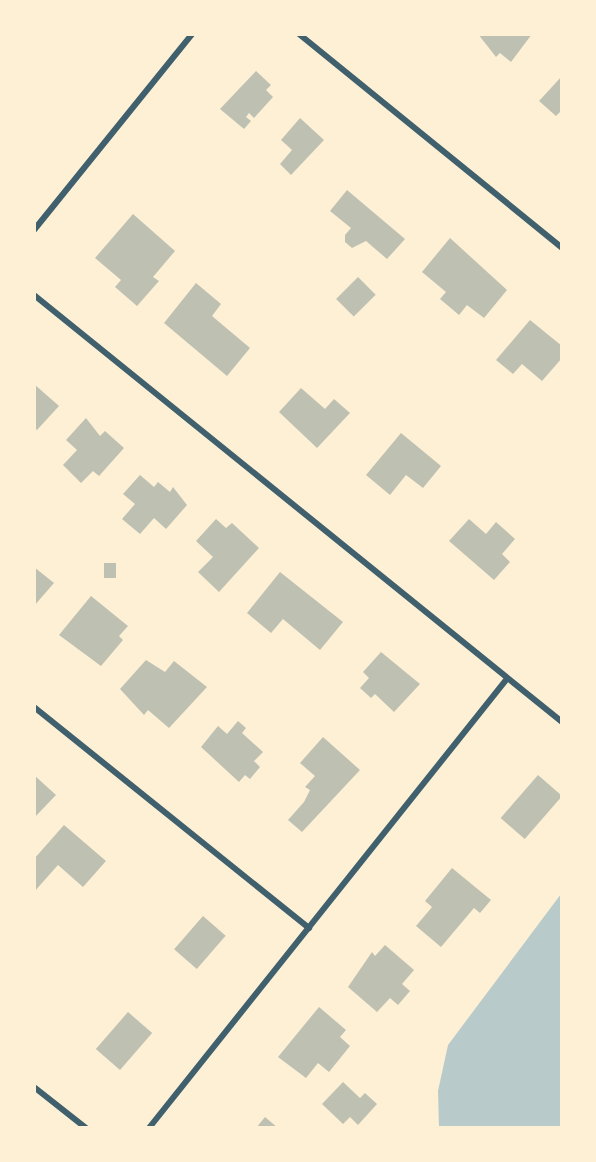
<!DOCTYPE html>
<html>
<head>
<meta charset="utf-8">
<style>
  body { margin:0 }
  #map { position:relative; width:596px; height:1162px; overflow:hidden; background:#fdf0d5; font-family:Helvetica,sans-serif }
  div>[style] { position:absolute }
  .green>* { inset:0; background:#b9caca }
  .building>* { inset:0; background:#bec0b2; transform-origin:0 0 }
  .minor>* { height:6px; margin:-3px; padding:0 3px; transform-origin:3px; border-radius:3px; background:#3f606c }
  span { translate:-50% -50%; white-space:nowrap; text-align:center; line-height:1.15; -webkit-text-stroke:4.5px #fdf0d5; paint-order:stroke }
  .frame { position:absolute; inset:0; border:36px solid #fdf0d5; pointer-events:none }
</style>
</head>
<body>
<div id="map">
  <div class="green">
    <div style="clip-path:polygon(561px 894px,561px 1127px,439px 1127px,438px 1091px,448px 1045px)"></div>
  </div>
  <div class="building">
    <div style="clip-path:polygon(478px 34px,532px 34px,511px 62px,500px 53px,496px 57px)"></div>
    <div style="clip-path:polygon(256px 71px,271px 85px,266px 90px,273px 97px,254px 118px,249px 113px,246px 117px,251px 121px,244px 129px,220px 109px)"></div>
    <div style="clip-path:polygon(562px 76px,562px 110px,556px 116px,539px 101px)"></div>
    <div style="clip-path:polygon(300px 118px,324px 140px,291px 175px,280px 164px,292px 150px,281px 140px)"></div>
    <div style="clip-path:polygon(347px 190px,405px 239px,387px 259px,366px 241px,352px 248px,345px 242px,345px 235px,351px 228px,330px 211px)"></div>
    <div style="clip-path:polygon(133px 214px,175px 251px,153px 277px,159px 281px,137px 306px,115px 287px,121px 280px,95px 258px)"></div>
    <div style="clip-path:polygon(450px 238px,507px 290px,484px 318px,467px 305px,459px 315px,440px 299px,446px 292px,422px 272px)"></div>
    <div style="left:358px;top:277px;width:25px;height:31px;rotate:45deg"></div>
    <div style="clip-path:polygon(196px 283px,221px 304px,212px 316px,250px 348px,227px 376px,164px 323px)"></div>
    <div style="clip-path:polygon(530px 320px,562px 346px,562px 358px,542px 381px,522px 364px,513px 374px,496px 360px)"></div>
    <div style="clip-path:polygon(34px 384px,59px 406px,37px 430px,34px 428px)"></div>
    <div style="clip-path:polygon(301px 388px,325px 409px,334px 399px,350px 413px,317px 448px,279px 412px)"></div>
    <div style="clip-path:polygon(86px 418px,100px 436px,105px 431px,124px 448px,99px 476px,93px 471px,81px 483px,63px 465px,77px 450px,66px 440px)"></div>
    <div style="clip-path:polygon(401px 433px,441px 466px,423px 488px,406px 475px,390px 495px,366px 475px)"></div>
    <div style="clip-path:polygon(140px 475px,154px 487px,158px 482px,170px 492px,173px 487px,187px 505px,166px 529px,154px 518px,140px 534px,122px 519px,135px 504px,123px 494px)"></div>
    <div style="clip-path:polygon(216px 519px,226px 528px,232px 523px,259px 548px,219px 592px,198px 572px,213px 557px,196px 541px)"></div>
    <div style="clip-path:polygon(469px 519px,486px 534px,496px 522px,515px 539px,502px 554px,510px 562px,494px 580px,449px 541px)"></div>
    <div style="left:104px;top:563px;width:12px;height:15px"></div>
    <div style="clip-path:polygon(34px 567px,54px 583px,34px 606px)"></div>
    <div style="clip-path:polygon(280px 572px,343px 622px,320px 650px,283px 619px,271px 633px,247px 613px)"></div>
    <div style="clip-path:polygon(91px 596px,128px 626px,119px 636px,123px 640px,101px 666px,59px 635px)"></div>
    <div style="clip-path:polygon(381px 652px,420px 684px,394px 712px,375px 694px,371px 698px,360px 688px,369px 678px,363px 672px)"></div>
    <div style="clip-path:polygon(146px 660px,165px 672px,174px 661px,207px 687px,169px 728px,148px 710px,144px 715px,120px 689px)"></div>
    <div style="clip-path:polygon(238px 721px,246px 728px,242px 733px,263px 752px,254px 761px,260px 767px,250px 779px,245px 775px,239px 782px,201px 747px,218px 726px,227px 734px)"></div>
    <div style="clip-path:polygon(323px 737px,360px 770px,302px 832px,288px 820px,304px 802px,310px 790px,305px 787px,315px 776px,300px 763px)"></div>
    <div style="clip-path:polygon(34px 775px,56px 795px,34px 818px)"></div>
    <div style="left:538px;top:775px;width:32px;height:57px;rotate:41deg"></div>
    <div style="clip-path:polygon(64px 825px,106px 861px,83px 887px,58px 865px,34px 892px,34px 859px)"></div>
    <div style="clip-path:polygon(452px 868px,491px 900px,480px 913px,474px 908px,441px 947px,416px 926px,432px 907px,425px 901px)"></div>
    <div style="left:203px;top:916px;width:30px;height:44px;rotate:41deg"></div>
    <div style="clip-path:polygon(385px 945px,414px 970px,402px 984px,410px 991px,398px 1005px,390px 998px,377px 1012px,348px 987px,372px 952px,375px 956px)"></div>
    <div style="clip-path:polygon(319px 1007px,346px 1030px,340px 1037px,350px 1046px,329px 1072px,318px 1063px,306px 1078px,278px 1057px)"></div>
    <div style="left:128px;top:1012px;width:32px;height:49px;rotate:41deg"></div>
    <div style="clip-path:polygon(343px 1082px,360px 1098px,365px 1093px,377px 1104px,358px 1125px,350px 1117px,343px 1124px,322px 1104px)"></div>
    <div style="clip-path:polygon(265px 1117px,278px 1128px,256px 1128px)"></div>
  </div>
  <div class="minor">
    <div style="left:299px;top:34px;width:339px;rotate:39.1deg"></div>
    <div style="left:34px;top:230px;width:252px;rotate:-51.1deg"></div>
    <div style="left:34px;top:295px;width:679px;rotate:38.96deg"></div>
    <div style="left:34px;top:707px;width:353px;rotate:38.8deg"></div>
    <div style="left:34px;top:1087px;width:66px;rotate:38.3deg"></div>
    <div style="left:149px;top:1128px;width:573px;rotate:-51.45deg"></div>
  </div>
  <div class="frame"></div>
</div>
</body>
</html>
